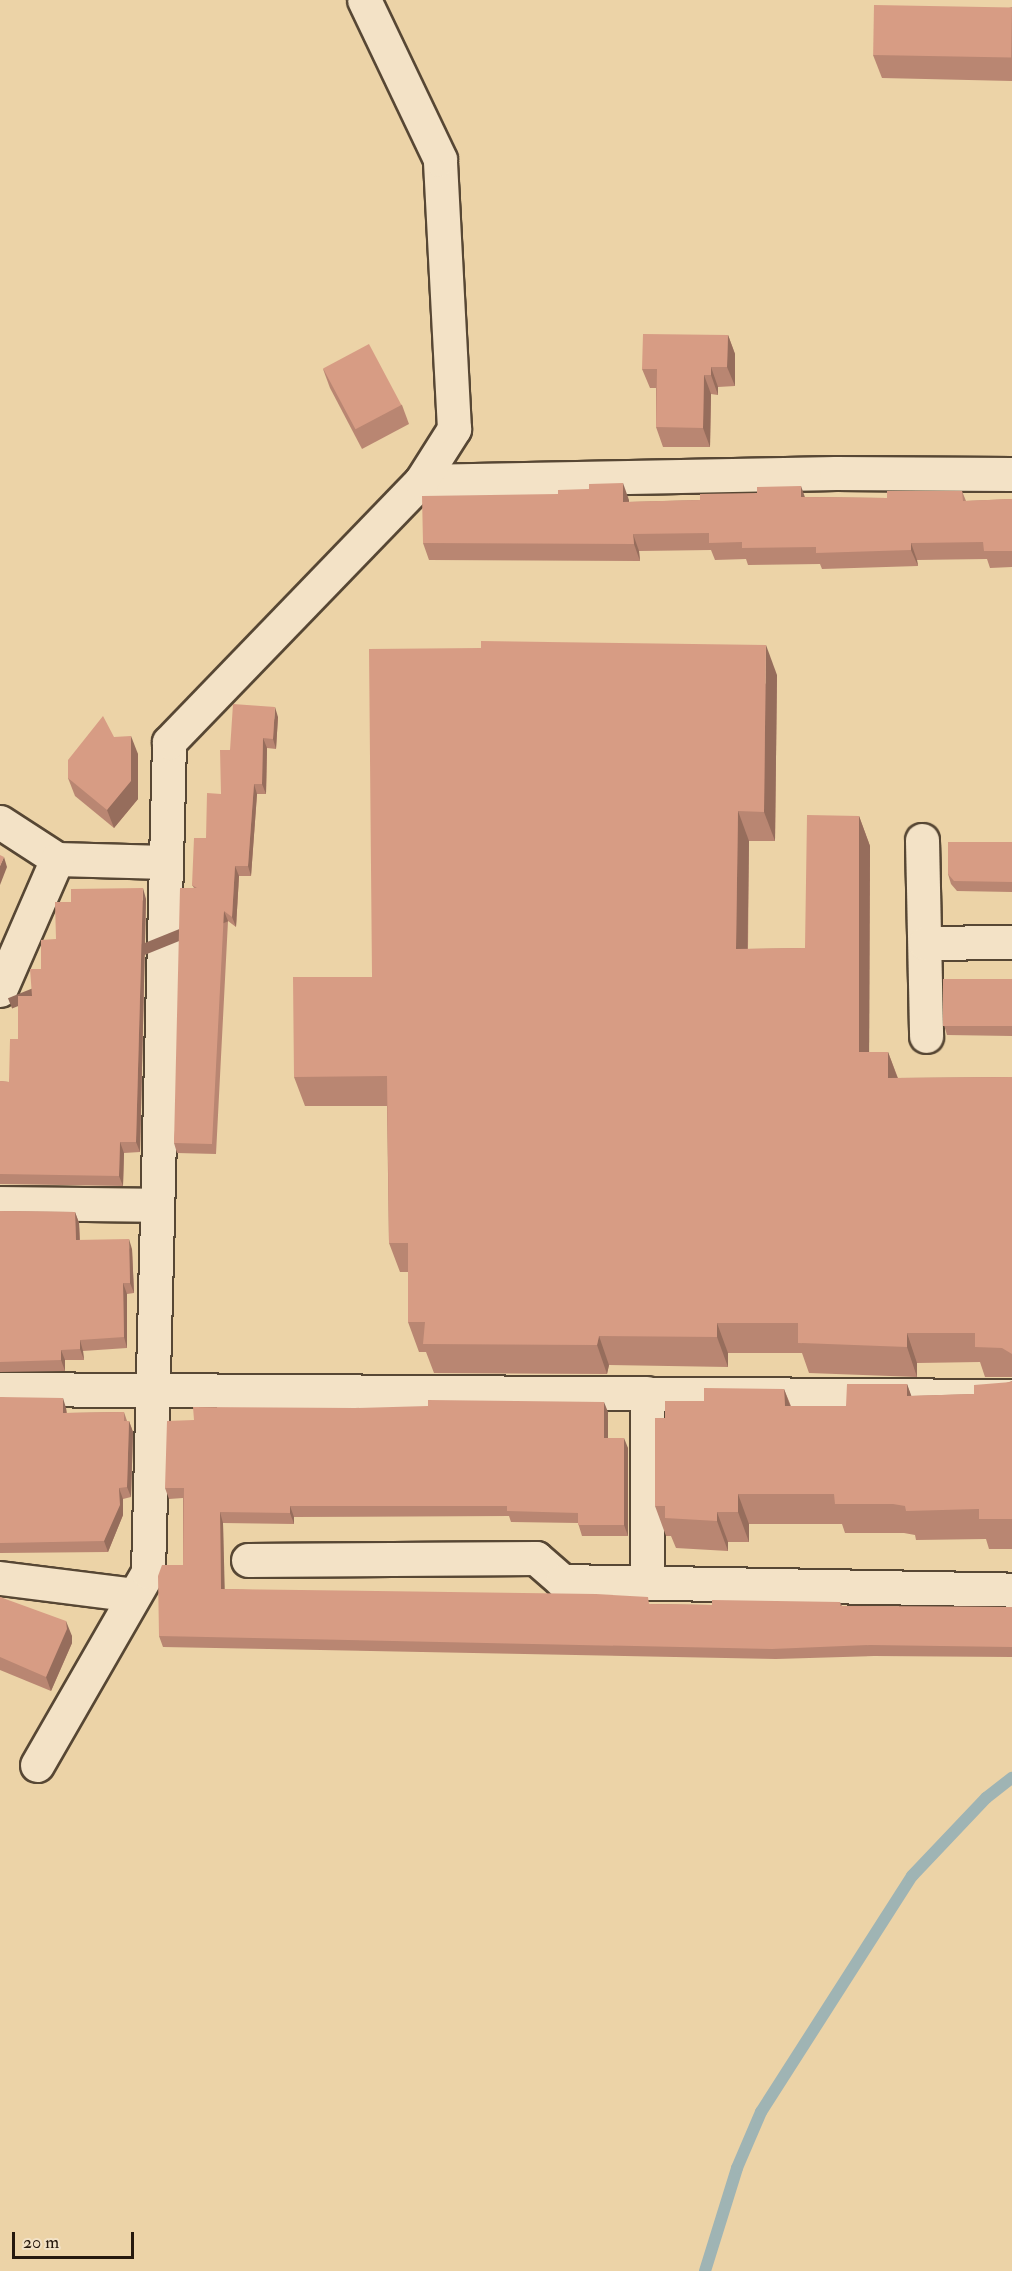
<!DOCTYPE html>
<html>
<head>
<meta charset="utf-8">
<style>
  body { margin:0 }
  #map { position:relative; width:1012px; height:2271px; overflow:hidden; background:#ecd3a7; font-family:"IM FELL Double Pica",serif }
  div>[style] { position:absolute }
  .stream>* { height:12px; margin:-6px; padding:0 6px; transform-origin:6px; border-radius:6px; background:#9fb4b4 }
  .roads { filter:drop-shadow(2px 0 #574734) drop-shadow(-2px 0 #574734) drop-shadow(0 2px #574734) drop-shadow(0 -2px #574734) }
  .street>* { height:33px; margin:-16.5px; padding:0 16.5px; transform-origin:16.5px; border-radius:16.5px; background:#f3e2c6 }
  .wall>* { inset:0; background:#b98672 }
  .shaded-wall>* { inset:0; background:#966d5c; transform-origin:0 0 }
  .building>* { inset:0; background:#d79c84; transform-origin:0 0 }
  span { translate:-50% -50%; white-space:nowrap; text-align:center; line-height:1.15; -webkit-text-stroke:6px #f3e2c6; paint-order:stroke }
  .scale { position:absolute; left:12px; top:2232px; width:122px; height:27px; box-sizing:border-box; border:3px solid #25180d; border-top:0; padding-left:8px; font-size:18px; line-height:21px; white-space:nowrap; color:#25180d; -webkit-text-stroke:4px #f3e2c6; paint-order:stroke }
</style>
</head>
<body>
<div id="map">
  <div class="stream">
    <div style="left:705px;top:2271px;width:108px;rotate:-72.7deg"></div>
    <div style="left:737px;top:2168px;width:61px;rotate:-66.8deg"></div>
    <div style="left:761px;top:2112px;width:280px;rotate:-57.4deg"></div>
    <div style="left:912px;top:1876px;width:108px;rotate:-46.5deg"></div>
    <div style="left:986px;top:1798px;width:33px;rotate:-38deg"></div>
  </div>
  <div class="roads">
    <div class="street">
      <div style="left:421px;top:481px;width:415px;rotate:-1.1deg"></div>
      <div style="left:836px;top:473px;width:176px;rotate:0.3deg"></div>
      <div style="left:0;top:822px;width:68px;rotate:33deg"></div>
      <div style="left:57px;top:859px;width:108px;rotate:1.6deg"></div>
      <div style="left:922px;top:840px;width:196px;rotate:88.8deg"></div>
      <div style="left:925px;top:943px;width:87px;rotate:-0.7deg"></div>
      <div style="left:0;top:990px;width:143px;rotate:-66.5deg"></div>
      <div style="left:0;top:1203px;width:157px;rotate:0.7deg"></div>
      <div style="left:0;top:1389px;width:1012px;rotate:0.4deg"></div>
      <div style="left:647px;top:1393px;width:190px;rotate:90deg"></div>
      <div style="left:248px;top:1560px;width:288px;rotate:-0.4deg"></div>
      <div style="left:536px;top:1558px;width:35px;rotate:41deg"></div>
      <div style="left:562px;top:1581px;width:450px;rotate:1.1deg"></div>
      <div style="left:0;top:1578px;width:135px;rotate:7.2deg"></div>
      <div style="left:37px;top:1765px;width:223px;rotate:-60.1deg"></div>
      <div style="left:148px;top:1572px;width:830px;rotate:-88.55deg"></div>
      <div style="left:169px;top:742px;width:363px;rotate:-46deg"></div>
      <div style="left:421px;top:481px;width:62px;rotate:-57.6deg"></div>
      <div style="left:454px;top:429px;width:270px;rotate:-93deg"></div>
      <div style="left:440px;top:159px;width:176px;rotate:-115.5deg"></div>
    </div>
  </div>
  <div class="wall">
    <div style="clip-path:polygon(1012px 7px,1012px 81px,882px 78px,873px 55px)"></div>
    <div style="clip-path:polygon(728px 335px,735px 354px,735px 386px,718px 387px,718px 395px,711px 394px,710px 447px,663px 447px,656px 427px,656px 388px,650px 388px,642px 369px)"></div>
    <div style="clip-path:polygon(323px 369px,402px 405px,409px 424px,362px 449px,330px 388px)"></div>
    <div style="clip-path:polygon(962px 491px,966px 501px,1012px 499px,1012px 567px,990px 568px,987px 559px,917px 560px,918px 566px,822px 569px,820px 564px,748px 565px,746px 559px,715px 560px,711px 550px,639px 551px,640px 561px,429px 560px,423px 543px,629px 500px,629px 502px,805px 497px,887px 498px)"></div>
    <div style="clip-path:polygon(777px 675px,775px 841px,749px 841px,748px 949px,805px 948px,859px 816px,870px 846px,869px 1052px,888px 1052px,898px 1078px,1012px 1077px,1012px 1377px,985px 1377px,980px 1362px,917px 1363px,917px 1377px,809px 1373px,802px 1353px,728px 1353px,728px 1367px,609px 1365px,607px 1374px,434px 1373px,426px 1352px,419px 1352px,408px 1322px,408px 1272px,400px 1272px,389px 1243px,387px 1106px,305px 1106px,294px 1077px,372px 977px)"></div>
    <div style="clip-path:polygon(278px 717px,276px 749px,267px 748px,266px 794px,257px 794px,251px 876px,239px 876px,236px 927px,228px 921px,216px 1154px,177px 1153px,174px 1143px,194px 888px,192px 885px,221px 794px,230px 750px)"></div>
    <div style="clip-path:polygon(114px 737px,138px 754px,138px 799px,114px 828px,75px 796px,68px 778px)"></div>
    <div style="clip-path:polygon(1012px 842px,1012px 892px,957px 891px,951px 884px,948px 874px)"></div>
    <div style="clip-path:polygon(146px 899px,140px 1152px,124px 1153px,123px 1186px,0 1184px,0 1081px,9px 1082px,18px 1039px,41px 969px,56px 939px)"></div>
    <div style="clip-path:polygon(1012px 979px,1012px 1036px,947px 1035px,944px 1025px)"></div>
    <div style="clip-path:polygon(0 1211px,75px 1212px,79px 1223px,80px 1240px,132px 1249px,134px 1293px,127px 1294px,127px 1348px,83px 1351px,84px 1360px,65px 1360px,65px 1371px,0 1372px)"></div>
    <div style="clip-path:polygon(1012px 1381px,1012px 1549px,989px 1549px,986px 1539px,916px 1540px,915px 1535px,904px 1533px,845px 1533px,842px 1524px,749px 1524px,749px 1542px,728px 1542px,728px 1551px,676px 1548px,671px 1536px,666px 1536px,655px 1506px,665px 1418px,704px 1401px,784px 1389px,791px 1406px,846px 1406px,907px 1384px,911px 1396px,974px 1394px)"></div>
    <div style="clip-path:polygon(0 1397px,66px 1408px,67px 1413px,124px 1412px,127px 1421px,129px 1421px,133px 1432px,131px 1497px,123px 1499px,123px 1515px,108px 1552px,0 1553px)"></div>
    <div style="clip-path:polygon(608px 1412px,608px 1438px,628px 1448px,628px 1536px,582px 1536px,578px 1523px,511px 1522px,509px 1516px,294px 1517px,294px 1524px,223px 1523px,224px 1589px,651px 1604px,712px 1605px,840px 1602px,842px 1606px,1012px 1607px,1012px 1657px,874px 1656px,776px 1659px,163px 1647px,159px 1636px,183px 1565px,183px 1498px,169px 1499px,165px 1488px)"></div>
    <div style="clip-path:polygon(0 1597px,72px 1636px,72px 1643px,51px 1691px,0 1670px)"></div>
  </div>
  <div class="shaded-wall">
    <div style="clip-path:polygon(728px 335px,735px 354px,735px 386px,727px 367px)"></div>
    <div style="clip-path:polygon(711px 367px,718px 387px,718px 395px,711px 375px)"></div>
    <div style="clip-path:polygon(704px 375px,711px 394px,710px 447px,703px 428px)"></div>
    <div style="clip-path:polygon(623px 483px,629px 500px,629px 519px,623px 502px)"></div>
    <div style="clip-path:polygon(801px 486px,807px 503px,801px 497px)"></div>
    <div style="clip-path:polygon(633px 534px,639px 551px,640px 561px,634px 544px)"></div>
    <div style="clip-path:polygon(911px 543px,917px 560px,918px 566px,911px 550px)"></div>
    <div style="clip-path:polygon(766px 645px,777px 675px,775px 841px,764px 812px)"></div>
    <div style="clip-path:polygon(275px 707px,278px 717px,276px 749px,273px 739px)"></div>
    <div style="clip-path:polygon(131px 736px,138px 754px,138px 799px,114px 828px,107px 810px)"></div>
    <div style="clip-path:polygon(263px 738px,267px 748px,266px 794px,262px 784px)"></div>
    <div style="clip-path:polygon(254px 784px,257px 794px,251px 876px,248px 866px)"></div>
    <div style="clip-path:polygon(738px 811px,749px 841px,747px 979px,736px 949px)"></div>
    <div style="clip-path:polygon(859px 816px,870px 846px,869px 1082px,859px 1052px)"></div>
    <div style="clip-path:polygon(4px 857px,7px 867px,0 885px,0 866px)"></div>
    <div style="clip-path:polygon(235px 866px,239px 876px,236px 927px,232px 917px)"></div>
    <div style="clip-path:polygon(143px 888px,146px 899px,140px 1152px,136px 1142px)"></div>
    <div style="left:224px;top:911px;width:11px;height:233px;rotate:68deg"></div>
    <div style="clip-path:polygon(888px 1052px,899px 1082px,888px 1078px)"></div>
    <div style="clip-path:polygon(120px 1142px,124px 1153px,123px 1186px,119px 1176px)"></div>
    <div style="clip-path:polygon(75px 1212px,79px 1223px,80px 1250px,76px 1240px)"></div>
    <div style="clip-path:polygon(129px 1239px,132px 1249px,134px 1293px,130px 1283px)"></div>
    <div style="clip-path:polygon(123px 1283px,127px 1294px,127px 1348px,124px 1337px)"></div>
    <div style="clip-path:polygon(717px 1323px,728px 1353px,728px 1367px,717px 1337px)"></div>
    <div style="clip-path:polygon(907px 1333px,917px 1363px,917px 1377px,907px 1347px)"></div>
    <div style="clip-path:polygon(599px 1336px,609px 1365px,607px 1374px,597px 1345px)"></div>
    <div style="clip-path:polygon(80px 1340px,83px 1351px,84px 1360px,80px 1349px)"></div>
    <div style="clip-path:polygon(61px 1350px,65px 1360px,65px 1371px,61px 1360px)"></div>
    <div style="clip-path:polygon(907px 1384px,918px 1414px,907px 1396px)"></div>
    <div style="clip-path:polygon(784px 1389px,795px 1419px,785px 1406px)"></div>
    <div style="clip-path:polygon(63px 1398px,66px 1408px,67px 1424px,63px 1413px)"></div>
    <div style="clip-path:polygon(604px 1402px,608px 1412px,608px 1449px,604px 1438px)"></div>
    <div style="clip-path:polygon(129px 1421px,133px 1432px,131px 1497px,127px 1487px)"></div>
    <div style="clip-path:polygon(624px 1438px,628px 1448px,628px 1536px,624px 1525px)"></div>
    <div style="clip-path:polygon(119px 1488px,123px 1499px,123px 1515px,108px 1552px,104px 1541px)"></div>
    <div style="clip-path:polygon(738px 1494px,749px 1524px,749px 1542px,738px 1512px)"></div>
    <div style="clip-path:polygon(290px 1506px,294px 1517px,294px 1524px,290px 1513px)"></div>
    <div style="clip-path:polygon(220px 1512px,223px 1523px,225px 1599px,221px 1589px)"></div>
    <div style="clip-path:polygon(717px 1512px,728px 1542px,728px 1551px,717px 1521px)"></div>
    <div style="clip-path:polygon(66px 1621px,72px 1636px,72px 1643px,51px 1691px,46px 1677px)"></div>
  </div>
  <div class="building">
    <div style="left:874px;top:5px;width:138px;height:50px;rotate:1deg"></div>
    <div style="clip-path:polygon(643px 334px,728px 335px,727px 367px,711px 367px,711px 375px,704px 375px,703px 428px,656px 427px,657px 369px,642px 369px)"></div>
    <div style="left:369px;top:344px;width:69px;height:52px;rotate:62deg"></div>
    <div style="clip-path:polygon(623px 483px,623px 502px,700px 500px,700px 494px,757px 493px,757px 487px,801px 486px,801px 497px,887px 498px,887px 491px,962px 491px,963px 501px,1012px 499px,1012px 551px,984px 551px,983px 542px,911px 543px,911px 550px,816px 553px,816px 547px,742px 548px,742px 542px,709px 543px,709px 533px,633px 534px,634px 544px,423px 543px,422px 496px,558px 494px,558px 490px,589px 489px,589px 484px)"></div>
    <div style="clip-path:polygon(481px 641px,766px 645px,764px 812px,738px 811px,736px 949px,805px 948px,807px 815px,859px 816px,859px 1052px,888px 1052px,888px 1078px,1012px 1077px,1012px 1354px,1002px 1348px,975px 1347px,975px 1333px,907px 1333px,907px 1347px,798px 1343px,798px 1323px,717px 1323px,717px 1337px,599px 1336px,597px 1345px,423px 1344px,425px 1322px,408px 1322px,408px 1243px,389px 1243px,387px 1076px,294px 1077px,293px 977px,372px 977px,369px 649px,481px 648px)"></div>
    <div style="clip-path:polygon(233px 704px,275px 707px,273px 739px,263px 738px,262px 784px,254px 784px,248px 866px,235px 866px,232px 917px,224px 911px,212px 1144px,174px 1143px,180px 888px,197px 888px,192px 885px,194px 838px,206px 838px,207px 793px,221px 794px,220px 750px,230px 750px)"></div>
    <div style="clip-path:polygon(103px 716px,114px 737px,131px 736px,131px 781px,107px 810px,68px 778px,68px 760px)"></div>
    <div style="clip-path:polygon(948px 842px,1012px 842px,1012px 882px,954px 881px,948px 874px)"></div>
    <div style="clip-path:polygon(0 855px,4px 857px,0 866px)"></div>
    <div style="clip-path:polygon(143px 888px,136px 1142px,120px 1142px,119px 1176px,0 1174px,0 1081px,9px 1082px,10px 1039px,18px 1039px,18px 996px,32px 996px,30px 969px,41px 969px,41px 940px,56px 939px,55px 902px,71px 902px,71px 889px)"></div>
    <div style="left:1012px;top:979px;width:47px;height:69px;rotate:90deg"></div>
    <div style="clip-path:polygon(0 1211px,75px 1212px,76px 1240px,129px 1239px,130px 1283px,123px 1283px,124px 1337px,80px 1340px,80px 1349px,61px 1350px,61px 1360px,0 1362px)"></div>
    <div style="clip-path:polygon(1012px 1381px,1012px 1519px,979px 1519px,979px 1509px,906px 1511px,905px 1506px,893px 1504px,835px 1504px,834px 1494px,738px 1494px,738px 1512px,717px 1512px,717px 1521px,665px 1518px,665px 1506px,655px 1506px,655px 1418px,665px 1418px,665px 1401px,704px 1401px,704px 1388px,784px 1389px,785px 1406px,846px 1406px,847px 1384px,907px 1384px,907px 1396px,974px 1394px,974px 1385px,1011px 1382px)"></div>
    <div style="clip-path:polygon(0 1397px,63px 1398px,63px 1413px,124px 1412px,124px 1421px,129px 1421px,127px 1487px,119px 1488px,120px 1505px,104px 1541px,0 1543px)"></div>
    <div style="clip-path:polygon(428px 1400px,604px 1402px,604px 1438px,624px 1438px,624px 1525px,578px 1525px,578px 1513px,507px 1511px,507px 1506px,290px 1506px,290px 1513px,220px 1512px,221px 1589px,596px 1594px,648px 1597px,649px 1604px,712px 1605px,712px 1600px,840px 1602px,840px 1606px,1012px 1607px,1012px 1647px,870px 1645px,772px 1649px,159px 1636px,158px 1576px,162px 1565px,183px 1565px,184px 1488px,165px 1488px,167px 1421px,194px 1420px,193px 1407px,355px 1408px,428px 1406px)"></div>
    <div style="clip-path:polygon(0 1597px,66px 1621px,67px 1629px,46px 1677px,0 1657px)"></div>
  </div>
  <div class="scale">20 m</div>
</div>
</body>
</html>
